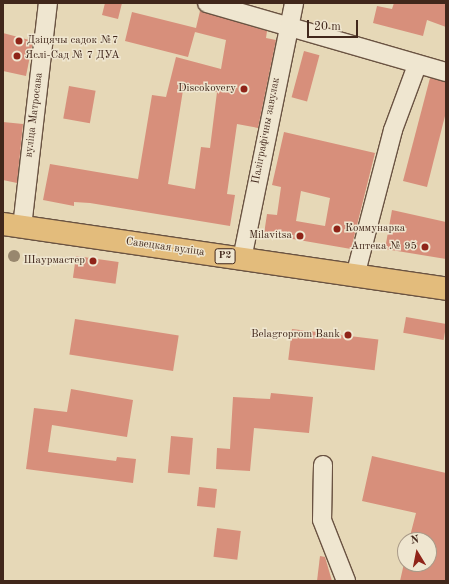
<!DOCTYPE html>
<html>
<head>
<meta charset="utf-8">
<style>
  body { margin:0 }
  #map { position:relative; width:449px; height:584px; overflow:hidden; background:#e6d8b7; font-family:"Old Standard TT",serif }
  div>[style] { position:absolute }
  .building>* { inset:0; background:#d78f7b; transform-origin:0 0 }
  .roads { filter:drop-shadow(1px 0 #6a5342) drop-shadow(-1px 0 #6a5342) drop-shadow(0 1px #6a5342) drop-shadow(0 -1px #6a5342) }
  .minor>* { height:18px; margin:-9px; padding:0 9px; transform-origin:9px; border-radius:9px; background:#efe6d0 }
  .major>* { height:22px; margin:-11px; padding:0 11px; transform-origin:11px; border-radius:11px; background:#e3bc7c }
  .trees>* { width:12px; height:12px; margin:-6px; border-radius:50%; background:#98876e }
  .dots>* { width:11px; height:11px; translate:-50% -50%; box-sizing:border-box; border:2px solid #efe6d0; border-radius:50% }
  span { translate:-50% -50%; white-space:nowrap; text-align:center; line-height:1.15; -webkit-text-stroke:3px #efe6d0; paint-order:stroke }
  .shield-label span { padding:1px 3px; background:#efe6d0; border:1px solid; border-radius:3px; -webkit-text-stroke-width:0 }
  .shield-label { font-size:10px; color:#41271b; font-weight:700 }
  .poi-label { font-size:11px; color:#41271b }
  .left { translate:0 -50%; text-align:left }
  .right { translate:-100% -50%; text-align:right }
  .street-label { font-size:11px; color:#41271b }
  .frame { position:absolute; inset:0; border:4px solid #41271b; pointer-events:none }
  .north { position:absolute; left:397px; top:532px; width:40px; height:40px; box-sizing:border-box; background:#efe6d0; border:1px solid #a99a88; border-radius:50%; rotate:350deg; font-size:11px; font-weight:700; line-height:16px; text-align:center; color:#41271b }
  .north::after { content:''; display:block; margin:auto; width:14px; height:18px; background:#8f2418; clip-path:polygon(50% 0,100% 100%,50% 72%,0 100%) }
  .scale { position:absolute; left:307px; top:20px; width:51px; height:18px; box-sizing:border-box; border:2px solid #41271b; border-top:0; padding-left:5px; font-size:12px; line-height:14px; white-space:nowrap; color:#41271b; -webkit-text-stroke:3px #efe6d0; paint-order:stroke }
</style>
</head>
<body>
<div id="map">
  <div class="building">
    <div style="clip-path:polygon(105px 3px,122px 3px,118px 19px,102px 15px)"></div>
    <div style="clip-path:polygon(394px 3px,446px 3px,446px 27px,427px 20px,423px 36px,373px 23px,377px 6px,392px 9px)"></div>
    <div style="clip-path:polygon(evenodd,200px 11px,267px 31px,266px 38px,276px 40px,258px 128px,237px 124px,227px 194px,235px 195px,230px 226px,90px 203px,74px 202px,74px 206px,43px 200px,50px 164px,138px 179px,152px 95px,166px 97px,176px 57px,221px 69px,226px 40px,195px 32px,188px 57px,125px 41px,132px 12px,196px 28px,200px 11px,184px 84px,217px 92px,210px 148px,201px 147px,195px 189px,168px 184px,184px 84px)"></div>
    <div style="clip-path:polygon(3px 33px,33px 41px,26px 76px,3px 71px)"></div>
    <div style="left:304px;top:51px;width:16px;height:48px;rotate:15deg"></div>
    <div style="clip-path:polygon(430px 78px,446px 82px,446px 112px,427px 187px,403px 181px)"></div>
    <div style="left:69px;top:86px;width:27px;height:33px;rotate:10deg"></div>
    <div style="clip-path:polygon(3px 122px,23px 124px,17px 183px,3px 180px)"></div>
    <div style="clip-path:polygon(evenodd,284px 132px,375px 153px,351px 249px,264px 234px,267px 214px,277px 215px,281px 187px,272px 185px,284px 132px,301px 191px,330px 198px,325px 226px,296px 221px,301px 191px)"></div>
    <div style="clip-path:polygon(392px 210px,446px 222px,446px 259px,385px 249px)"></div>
    <div style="left:76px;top:256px;width:43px;height:22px;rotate:8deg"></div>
    <div style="left:406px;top:317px;width:41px;height:16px;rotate:10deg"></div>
    <div style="left:75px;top:319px;width:105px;height:36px;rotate:9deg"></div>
    <div style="left:292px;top:329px;width:87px;height:31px;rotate:7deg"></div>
    <div style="clip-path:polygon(71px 389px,133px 400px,127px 437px,52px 425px,48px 452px,116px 461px,117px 457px,136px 459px,133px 483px,26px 469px,34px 408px,67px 412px)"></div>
    <div style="clip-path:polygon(271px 393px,313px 397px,309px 433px,254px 428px,250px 471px,216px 469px,217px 448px,230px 449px,233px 397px,270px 399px)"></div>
    <div style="left:171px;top:436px;width:22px;height:37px;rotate:5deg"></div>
    <div style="clip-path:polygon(372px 456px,446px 473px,446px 581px,400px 581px,405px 559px,405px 564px,429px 564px,429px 540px,409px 540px,416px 513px,362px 501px)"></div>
    <div style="left:199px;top:487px;width:18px;height:19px;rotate:6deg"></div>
    <div style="left:217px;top:528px;width:24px;height:29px;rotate:7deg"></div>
    <div style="clip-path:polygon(320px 556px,325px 557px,332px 581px,317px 581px)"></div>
  </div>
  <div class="roads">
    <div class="minor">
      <div style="left:207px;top:3px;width:249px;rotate:16.1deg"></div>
      <div style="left:22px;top:227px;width:226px;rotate:-83.4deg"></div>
      <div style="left:242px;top:259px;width:261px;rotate:-78.5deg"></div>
      <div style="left:355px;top:276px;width:151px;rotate:-75.4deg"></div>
      <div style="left:393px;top:130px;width:69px;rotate:-69.7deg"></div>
      <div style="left:323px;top:465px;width:55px;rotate:91deg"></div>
      <div style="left:322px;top:520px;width:66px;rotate:68.5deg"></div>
    </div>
    <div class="major">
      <div style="left:3px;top:224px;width:448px;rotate:8.3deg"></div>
    </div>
  </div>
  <div class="trees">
    <div style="left:14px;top:256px"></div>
  </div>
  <div class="dots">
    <div style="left:19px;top:41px;background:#8f2418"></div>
    <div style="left:17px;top:56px;background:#8f2418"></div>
    <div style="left:244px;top:89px;background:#8f2418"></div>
    <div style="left:337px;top:229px;background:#8f2418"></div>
    <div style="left:300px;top:236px;background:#8f2418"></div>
    <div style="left:425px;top:247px;background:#8f2418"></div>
    <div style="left:93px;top:261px;background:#8f2418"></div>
    <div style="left:348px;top:335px;background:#8f2418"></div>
  </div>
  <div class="shield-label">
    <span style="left:225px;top:256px">Р2</span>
  </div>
  <div class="poi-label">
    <span class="left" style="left:27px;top:41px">Дзіцячы садок №7</span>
    <span class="left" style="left:25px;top:56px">Яслі-Сад № 7 ДУА</span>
    <span class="right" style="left:236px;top:89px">Discokovery</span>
    <span class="left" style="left:345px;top:229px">Коммунарка</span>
    <span class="right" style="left:292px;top:236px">Milavitsa</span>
    <span class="right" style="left:417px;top:247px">Аптека № 95</span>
    <span class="right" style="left:85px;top:261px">Шаурмастер</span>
    <span class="right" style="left:340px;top:335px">Belagroprom Bank</span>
  </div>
  <div class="street-label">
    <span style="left:35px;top:115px;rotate:-83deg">вуліца Матросава</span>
    <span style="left:267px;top:131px;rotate:-79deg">Паліграфічны завулак</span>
    <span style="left:165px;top:248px;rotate:8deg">Савецкая вуліца</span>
  </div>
  <div class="frame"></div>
  <div class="north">N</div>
  <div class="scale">20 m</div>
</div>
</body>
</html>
